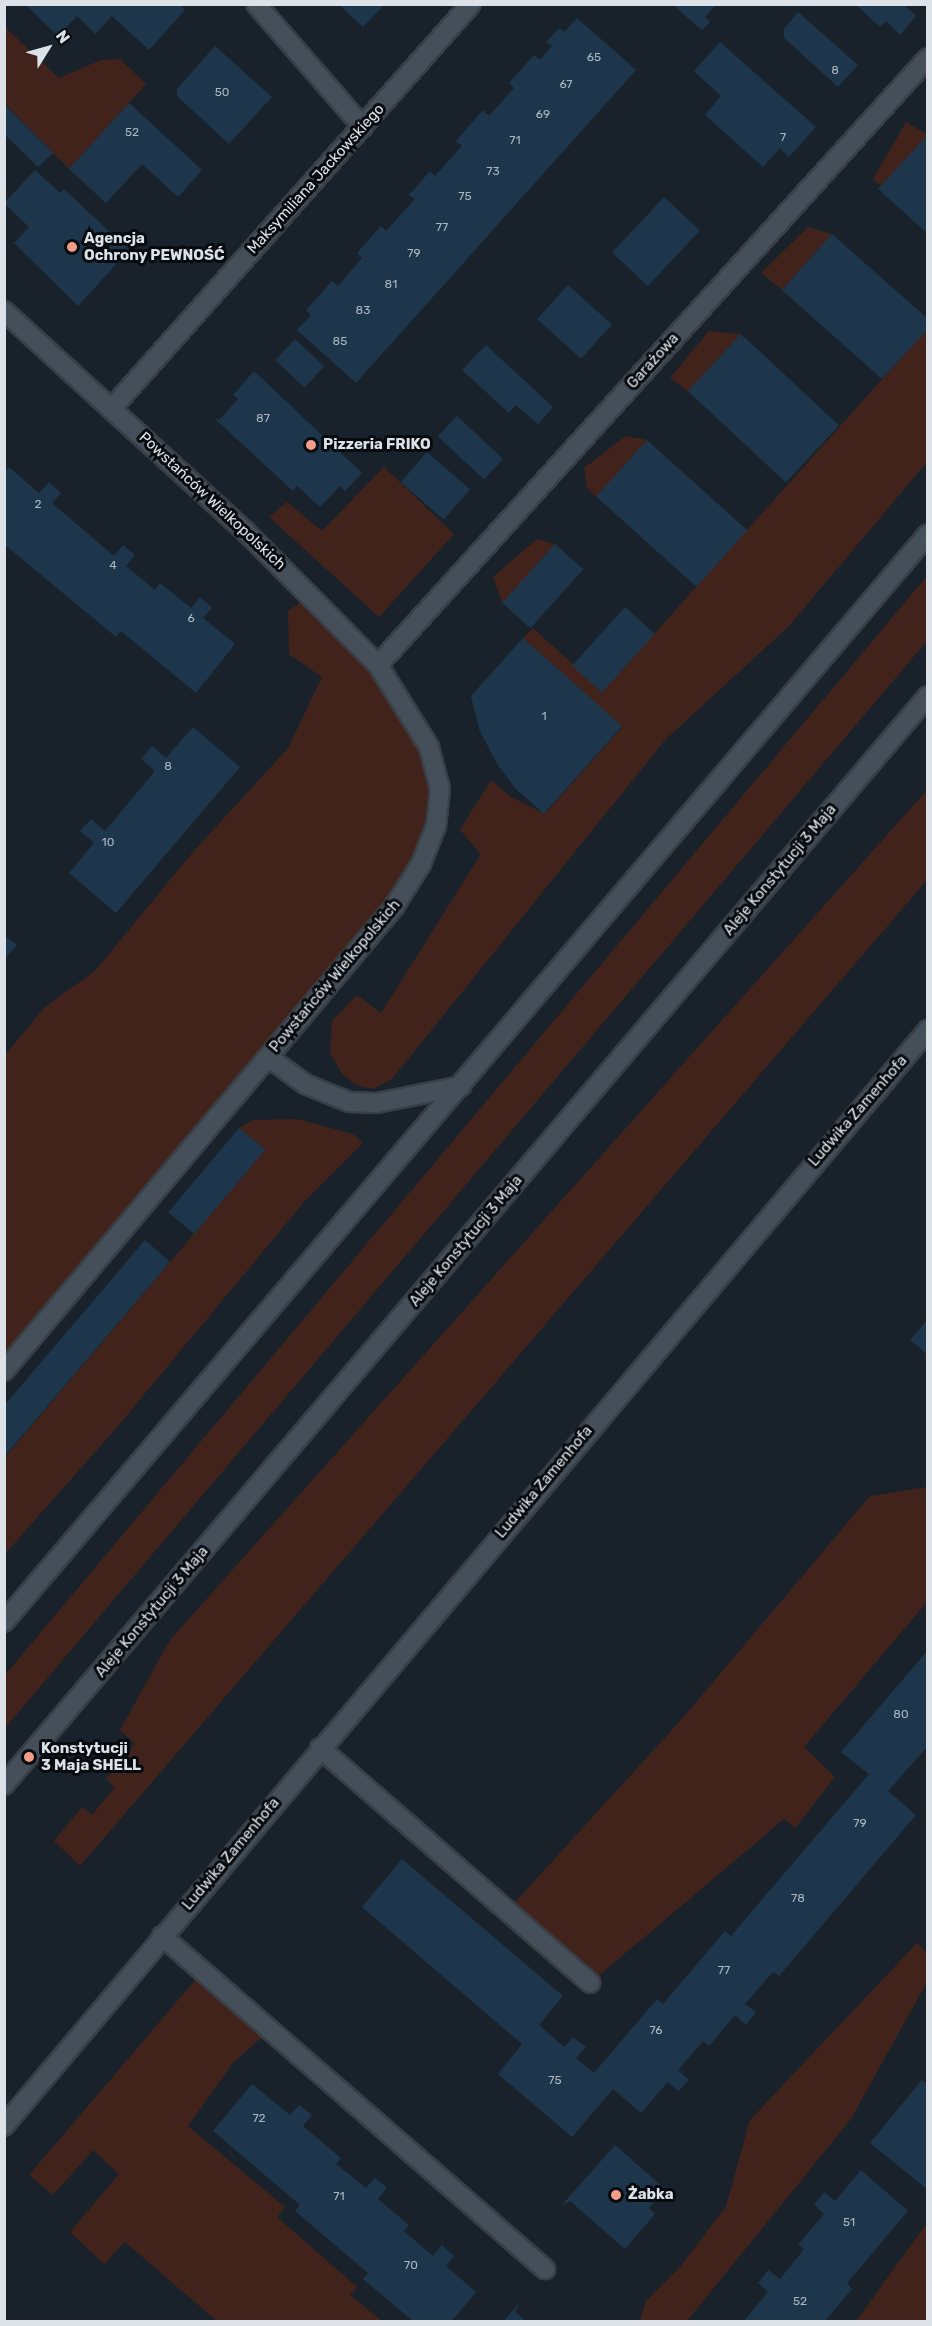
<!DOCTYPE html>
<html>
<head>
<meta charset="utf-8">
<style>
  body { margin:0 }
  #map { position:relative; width:932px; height:2326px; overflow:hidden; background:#19222b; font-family:Rubik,sans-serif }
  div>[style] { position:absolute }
  .green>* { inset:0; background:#41231c; transform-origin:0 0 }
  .building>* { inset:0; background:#1e364c; transform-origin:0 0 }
  .roads { filter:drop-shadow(2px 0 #383f46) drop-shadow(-2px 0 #383f46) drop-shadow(0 2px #383f46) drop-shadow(0 -2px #383f46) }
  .street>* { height:18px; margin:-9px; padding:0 9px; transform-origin:9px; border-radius:9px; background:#454f59 }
  .secondary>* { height:18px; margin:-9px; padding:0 9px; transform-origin:9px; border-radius:9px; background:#454f59 }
  .dots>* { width:16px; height:16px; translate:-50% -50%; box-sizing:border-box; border:3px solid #070b0f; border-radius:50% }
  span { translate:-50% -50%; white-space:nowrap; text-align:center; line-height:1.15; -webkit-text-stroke:6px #070b0f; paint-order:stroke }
  .number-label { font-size:12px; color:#acb7c1 }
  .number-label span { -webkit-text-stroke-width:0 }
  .street-label { font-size:15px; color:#dce2e8 }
  .poi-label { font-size:15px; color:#dce2e8; font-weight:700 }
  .left { translate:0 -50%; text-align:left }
  .frame { position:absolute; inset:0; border:6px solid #dce2e8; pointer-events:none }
  .north { position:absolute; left:18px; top:18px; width:60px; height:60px; -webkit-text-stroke:4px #070b0f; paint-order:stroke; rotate:53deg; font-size:16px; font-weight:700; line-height:24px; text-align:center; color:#dce2e8 }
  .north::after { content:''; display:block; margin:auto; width:21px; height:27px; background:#dce2e8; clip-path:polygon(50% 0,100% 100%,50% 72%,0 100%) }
</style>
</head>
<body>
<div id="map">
  <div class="green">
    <div style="clip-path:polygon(4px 26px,59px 78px,101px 60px,120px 59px,146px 84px,69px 169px,5px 104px)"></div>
    <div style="left:906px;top:122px;width:24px;height:67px;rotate:30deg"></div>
    <div style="clip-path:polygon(808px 227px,832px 234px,782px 290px,761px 273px)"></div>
    <div style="clip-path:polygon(927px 329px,927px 462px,789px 626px,665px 740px,392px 1079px,373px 1089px,356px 1085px,342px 1074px,330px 1053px,332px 1021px,357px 995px,381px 1013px,481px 854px,460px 830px,491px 780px,511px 797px,545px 814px,622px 727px,523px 638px,533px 628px,603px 691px)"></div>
    <div style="clip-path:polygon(709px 331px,741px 334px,689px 392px,670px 378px)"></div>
    <div style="clip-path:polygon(626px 436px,647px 440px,596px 497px,587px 487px,584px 468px)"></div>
    <div style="clip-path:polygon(384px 467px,454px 534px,379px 617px,269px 517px,287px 502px,322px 531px)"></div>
    <div style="clip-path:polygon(537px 539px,555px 544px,503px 604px,493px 577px)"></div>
    <div style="clip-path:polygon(927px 576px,927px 641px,5px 1728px,5px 1675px)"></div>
    <div style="clip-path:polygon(312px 595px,378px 665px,440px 789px,421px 864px,5px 1371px,5px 1055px,45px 1007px,95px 971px,193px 852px,288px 748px,322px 677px,289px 654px,288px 611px)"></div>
    <div style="clip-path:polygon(927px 790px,927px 880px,80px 1866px,54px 1841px,82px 1807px,92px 1815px,115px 1787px,106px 1779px,135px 1744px,120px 1730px,170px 1640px)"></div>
    <div style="clip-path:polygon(297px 1119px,353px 1134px,363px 1143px,304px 1202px,118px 1426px,5px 1554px,5px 1457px,265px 1150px,239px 1128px,253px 1120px)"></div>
    <div style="clip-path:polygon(927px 1487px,927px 1602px,804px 1747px,835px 1777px,795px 1828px,784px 1819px,590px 1983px,507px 1911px,681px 1720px,870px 1496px)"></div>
    <div style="clip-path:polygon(917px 1943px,927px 1953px,927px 1982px,851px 2119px,687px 2321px,640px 2321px,646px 2301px,680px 2267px,726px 2206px,750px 2120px)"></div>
    <div style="clip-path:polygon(203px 1971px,270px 2030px,232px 2064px,188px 2126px,285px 2207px,277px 2217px,357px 2287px,350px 2295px,382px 2321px,217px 2321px,125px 2242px,104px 2264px,70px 2232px,119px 2174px,93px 2150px,53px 2195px,29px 2175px)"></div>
    <div style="clip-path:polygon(927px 2223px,927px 2321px,856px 2321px)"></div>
  </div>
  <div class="building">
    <div style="clip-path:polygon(25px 4px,180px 4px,185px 10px,149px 50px,112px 16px,95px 34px,77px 16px,58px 36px)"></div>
    <div style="clip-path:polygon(338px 4px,385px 4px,363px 27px)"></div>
    <div style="clip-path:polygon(855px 4px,903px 4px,916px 16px,900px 35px,886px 21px,880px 27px)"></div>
    <div style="clip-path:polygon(673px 5px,716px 5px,705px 17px,710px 22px,702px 30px)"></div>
    <div style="clip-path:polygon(798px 12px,858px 65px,838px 87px,784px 38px,784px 29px)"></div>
    <div style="clip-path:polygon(577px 18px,636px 70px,356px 383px,297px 330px,311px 315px,306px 310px,332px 281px,338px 286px,362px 258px,357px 253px,381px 226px,386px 231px,415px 199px,409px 195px,430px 171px,435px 176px,462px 146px,456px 141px,483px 110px,489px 116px,514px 88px,509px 83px,534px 55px,540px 60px,552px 46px,546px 42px,559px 28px,564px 32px)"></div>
    <div style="clip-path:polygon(720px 42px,816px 127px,789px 157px,780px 148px,763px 167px,705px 115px,721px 96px,694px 71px)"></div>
    <div style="clip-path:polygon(215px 46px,272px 97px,229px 144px,177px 96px,177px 89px)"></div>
    <div style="clip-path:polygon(129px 103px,202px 170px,178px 197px,142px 164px,106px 203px,69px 169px)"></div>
    <div style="clip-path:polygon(4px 104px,53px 153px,38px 167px,4px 134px)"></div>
    <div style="clip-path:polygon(928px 134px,928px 234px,878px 189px)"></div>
    <div style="clip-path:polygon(35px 170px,60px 193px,64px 189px,129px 250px,78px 306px,14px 243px,29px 227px,4px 203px)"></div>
    <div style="left:664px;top:197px;width:49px;height:76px;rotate:43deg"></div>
    <div style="clip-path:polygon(832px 234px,928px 319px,928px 329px,882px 379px,782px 290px)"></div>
    <div style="left:568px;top:285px;width:59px;height:46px;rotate:42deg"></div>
    <div style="left:741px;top:334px;width:134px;height:78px;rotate:43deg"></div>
    <div style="left:295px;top:339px;width:40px;height:29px;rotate:43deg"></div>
    <div style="clip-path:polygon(486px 345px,553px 407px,538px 424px,516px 405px,509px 413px,462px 370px)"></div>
    <div style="clip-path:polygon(254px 371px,362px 473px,345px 491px,340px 486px,320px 507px,297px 486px,293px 491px,214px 418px,219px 420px,238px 399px,233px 395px)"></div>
    <div style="left:457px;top:416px;width:63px;height:28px;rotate:43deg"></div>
    <div style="left:647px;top:440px;width:135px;height:76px;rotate:42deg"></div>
    <div style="left:427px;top:452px;width:57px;height:40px;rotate:41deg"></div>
    <div style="clip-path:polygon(9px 467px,39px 493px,49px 482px,61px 493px,52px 503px,114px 556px,123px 545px,135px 555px,126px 566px,155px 590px,160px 583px,191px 608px,200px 597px,212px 608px,203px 618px,235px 644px,196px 693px,121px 631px,116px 637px,4px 544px,4px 472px)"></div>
    <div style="left:555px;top:544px;width:38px;height:79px;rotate:42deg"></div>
    <div style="left:625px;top:607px;width:40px;height:79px;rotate:42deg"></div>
    <div style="clip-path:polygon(523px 638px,622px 726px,544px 814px,515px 788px,497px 764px,479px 729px,471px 696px)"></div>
    <div style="clip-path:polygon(193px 727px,240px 767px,116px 913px,69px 873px,94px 843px,80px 831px,91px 819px,105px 831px,155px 771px,141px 759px,152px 746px,166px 758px)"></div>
    <div style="clip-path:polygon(4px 935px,17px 945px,4px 960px)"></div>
    <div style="left:239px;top:1128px;width:34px;height:110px;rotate:40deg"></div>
    <div style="clip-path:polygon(145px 1240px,170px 1262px,4px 1457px,4px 1406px)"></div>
    <div style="clip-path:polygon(928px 1319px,928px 1355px,910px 1340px)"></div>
    <div style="clip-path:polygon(928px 1650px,928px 1746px,888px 1791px,916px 1815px,779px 1976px,773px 1972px,745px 2004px,756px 2012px,746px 2025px,735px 2015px,709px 2046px,703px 2041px,678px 2070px,689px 2080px,678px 2091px,668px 2082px,641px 2113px,613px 2089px,572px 2137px,498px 2074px,522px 2044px,362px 1907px,402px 1859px,563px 1996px,539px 2025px,564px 2047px,573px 2037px,586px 2047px,576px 2058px,594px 2073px,657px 1999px,663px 2004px,725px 1931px,731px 1936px,869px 1774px,841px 1752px)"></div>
    <div style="clip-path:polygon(922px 2080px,928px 2085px,928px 2190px,870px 2143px)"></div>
    <div style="clip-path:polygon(252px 2084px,290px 2115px,299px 2105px,312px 2115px,303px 2126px,341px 2158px,336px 2164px,366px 2188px,375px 2178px,387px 2188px,378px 2199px,409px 2225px,404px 2231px,433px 2256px,442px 2245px,454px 2256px,446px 2266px,476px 2292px,451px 2322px,414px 2322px,363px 2279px,368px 2273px,295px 2211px,300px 2205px,213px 2131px)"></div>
    <div style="clip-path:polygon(615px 2145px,665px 2189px,649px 2208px,655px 2214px,625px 2249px,570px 2201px,561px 2206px)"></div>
    <div style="clip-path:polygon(861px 2170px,908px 2211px,847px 2283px,852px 2289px,824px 2322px,743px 2322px,768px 2292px,758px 2283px,768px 2270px,780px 2279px,804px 2249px,798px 2245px,824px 2214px,814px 2205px,824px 2192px,835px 2201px)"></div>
    <div style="clip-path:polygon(519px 2303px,515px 2312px,527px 2322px,503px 2322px)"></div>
  </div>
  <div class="roads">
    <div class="street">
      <div style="left:256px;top:4px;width:163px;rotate:49deg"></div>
      <div style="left:4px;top:311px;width:326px;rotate:42.4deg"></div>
      <div style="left:245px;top:531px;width:189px;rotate:45.2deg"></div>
      <div style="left:378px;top:665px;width:97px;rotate:58.1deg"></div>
      <div style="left:429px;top:747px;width:43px;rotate:75.3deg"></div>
      <div style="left:440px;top:789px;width:37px;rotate:96deg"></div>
      <div style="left:436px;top:826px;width:41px;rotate:111.5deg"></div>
      <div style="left:421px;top:864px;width:51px;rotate:122.1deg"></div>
      <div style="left:394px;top:907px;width:606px;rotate:130.05deg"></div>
      <div style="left:112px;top:408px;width:540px;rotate:-48.38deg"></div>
      <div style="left:378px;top:665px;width:819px;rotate:-47.82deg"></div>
      <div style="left:268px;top:1057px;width:46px;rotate:36.1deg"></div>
      <div style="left:305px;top:1084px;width:48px;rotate:22.2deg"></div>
      <div style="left:349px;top:1102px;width:28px;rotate:2deg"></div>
      <div style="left:377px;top:1103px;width:86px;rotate:-11.4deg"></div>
      <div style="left:320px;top:1748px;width:358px;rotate:41deg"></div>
      <div style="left:162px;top:1936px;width:508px;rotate:41.01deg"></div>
      <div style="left:4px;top:2126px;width:1434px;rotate:-49.87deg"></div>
    </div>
    <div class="secondary">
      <div style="left:4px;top:1622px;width:1427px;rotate:-49.66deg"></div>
      <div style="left:4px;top:1785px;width:1428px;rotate:-49.69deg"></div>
    </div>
  </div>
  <div class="dots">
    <div style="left:72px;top:247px;background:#f49e89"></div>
    <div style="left:311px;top:445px;background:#f49e89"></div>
    <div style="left:29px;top:1757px;background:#f49e89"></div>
    <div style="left:616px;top:2195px;background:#f49e89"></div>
  </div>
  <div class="number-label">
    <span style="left:594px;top:58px">65</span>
    <span style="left:835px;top:71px">8</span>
    <span style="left:566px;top:85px">67</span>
    <span style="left:222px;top:93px">50</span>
    <span style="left:543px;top:115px">69</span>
    <span style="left:132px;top:133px">52</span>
    <span style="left:783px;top:138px">7</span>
    <span style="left:515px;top:141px">71</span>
    <span style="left:493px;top:172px">73</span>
    <span style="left:465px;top:197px">75</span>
    <span style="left:442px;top:228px">77</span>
    <span style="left:414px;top:254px">79</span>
    <span style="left:391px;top:285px">81</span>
    <span style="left:363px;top:311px">83</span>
    <span style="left:340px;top:342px">85</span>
    <span style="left:263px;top:419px">87</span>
    <span style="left:38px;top:505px">2</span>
    <span style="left:113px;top:566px">4</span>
    <span style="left:191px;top:619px">6</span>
    <span style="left:544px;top:717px">1</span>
    <span style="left:168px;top:767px">8</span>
    <span style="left:108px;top:843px">10</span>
    <span style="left:901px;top:1715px">80</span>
    <span style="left:860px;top:1824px">79</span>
    <span style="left:798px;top:1899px">78</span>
    <span style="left:724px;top:1971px">77</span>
    <span style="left:656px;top:2031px">76</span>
    <span style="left:555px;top:2081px">75</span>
    <span style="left:259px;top:2119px">72</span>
    <span style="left:339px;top:2197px">71</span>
    <span style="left:849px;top:2223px">51</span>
    <span style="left:411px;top:2266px">70</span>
    <span style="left:800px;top:2302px">52</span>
  </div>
  <div class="street-label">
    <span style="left:316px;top:179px;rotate:-48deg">Maksymiliana Jackowskiego</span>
    <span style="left:653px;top:361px;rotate:-48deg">Garażowa</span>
    <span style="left:212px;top:501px;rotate:43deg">Powstańców Wielkopolskich</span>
    <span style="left:780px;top:870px;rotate:-50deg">Aleje Konstytucji 3 Maja</span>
    <span style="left:335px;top:976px;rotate:-50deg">Powstańców Wielkopolskich</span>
    <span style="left:858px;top:1111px;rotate:-49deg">Ludwika Zamenhofa</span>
    <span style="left:466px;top:1241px;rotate:-50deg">Aleje Konstytucji 3 Maja</span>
    <span style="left:544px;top:1482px;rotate:-50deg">Ludwika Zamenhofa</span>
    <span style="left:152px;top:1612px;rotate:-50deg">Aleje Konstytucji 3 Maja</span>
    <span style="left:231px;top:1854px;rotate:-50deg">Ludwika Zamenhofa</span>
  </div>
  <div class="poi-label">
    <span class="left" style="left:84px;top:247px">Agencja<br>Ochrony PEWNOŚĆ</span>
    <span class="left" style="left:323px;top:445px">Pizzeria FRIKO</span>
    <span class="left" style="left:41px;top:1757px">Konstytucji<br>3 Maja SHELL</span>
    <span class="left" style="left:628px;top:2195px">Żabka</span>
  </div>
  <div class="frame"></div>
  <div class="north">N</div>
</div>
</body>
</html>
